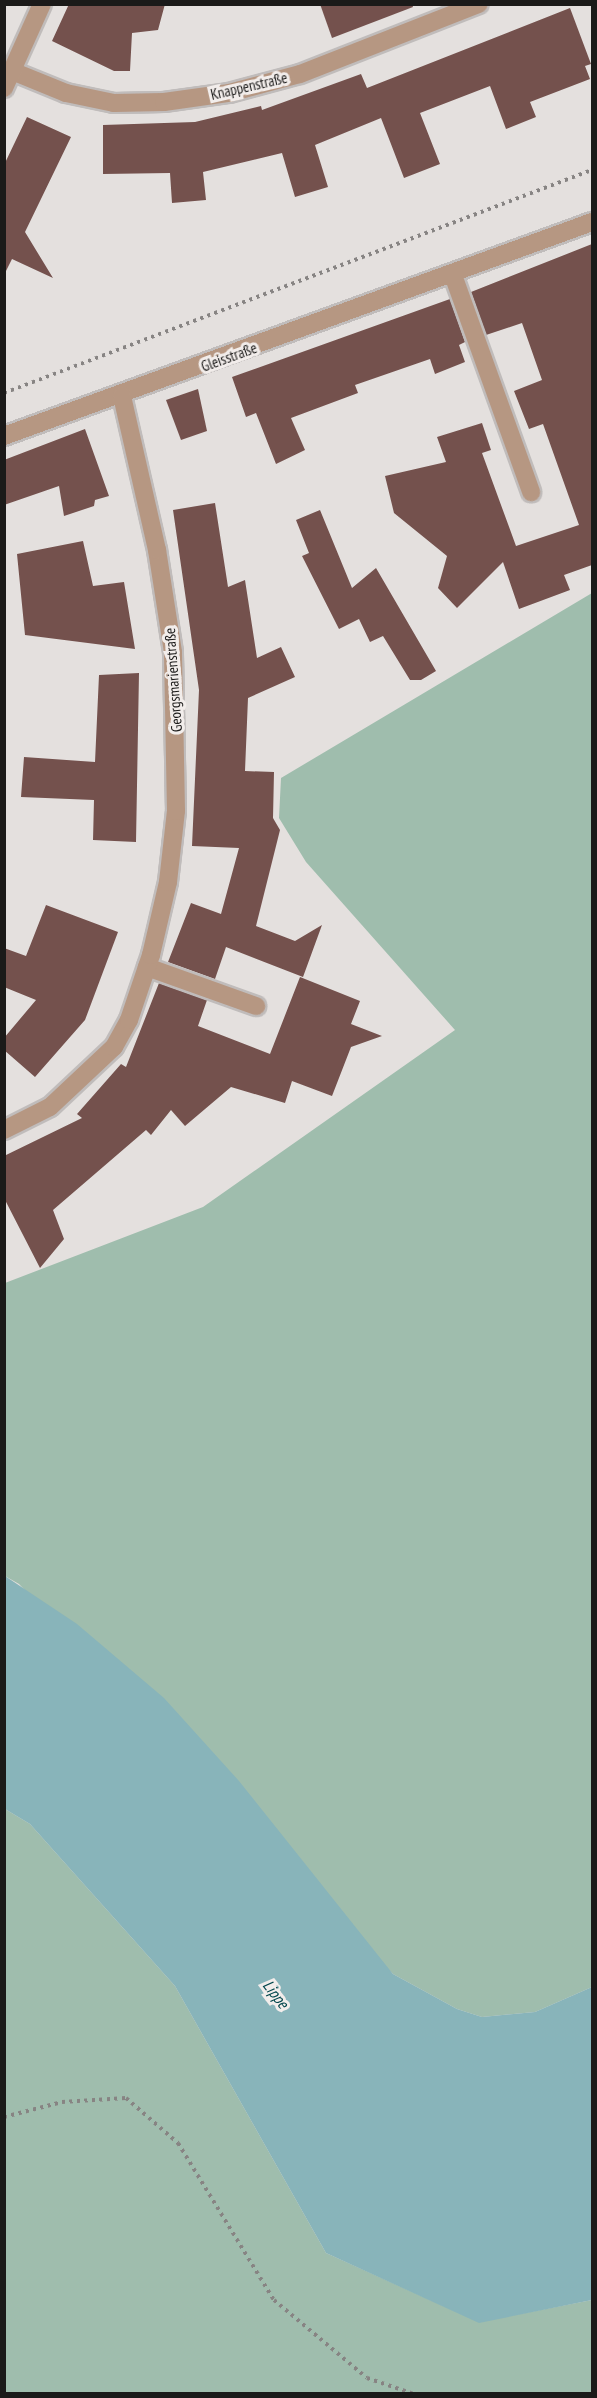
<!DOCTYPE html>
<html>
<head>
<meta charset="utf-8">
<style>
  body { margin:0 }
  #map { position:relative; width:597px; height:2398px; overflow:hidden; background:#e4e0de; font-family:"PT Sans Narrow",sans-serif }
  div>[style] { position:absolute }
  .green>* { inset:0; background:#9fbdad }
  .water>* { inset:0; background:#88b4ba }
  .building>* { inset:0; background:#74514d }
  .path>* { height:4px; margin-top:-2px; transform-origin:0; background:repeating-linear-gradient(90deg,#878483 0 3px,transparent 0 7.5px) }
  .roads { filter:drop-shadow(2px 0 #c0bcbb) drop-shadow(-2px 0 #c0bcbb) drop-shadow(0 2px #c0bcbb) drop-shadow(0 -2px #c0bcbb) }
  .street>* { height:18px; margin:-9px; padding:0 9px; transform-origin:9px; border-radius:9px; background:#b69782 }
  span { translate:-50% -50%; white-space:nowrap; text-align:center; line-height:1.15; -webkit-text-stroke:6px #f2edeb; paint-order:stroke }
  .street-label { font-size:15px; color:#1b1a19 }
  .water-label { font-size:16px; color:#00454b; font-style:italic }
  .frame { position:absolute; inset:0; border:6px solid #1b1a19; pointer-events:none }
</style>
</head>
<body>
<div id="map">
  <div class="green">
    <div style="clip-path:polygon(592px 593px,592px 1987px,535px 2012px,482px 2017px,457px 2009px,393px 1974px,19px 1584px,5px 1576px,5px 1283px,203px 1207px,455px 1030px,306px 862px,279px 818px,281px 778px)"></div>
    <div style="clip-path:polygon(5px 1809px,30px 1824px,175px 1986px,326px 2253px,479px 2322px,592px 2300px,592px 2393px,5px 2394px)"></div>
  </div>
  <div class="water">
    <div style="clip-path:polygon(5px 1576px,77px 1624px,164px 1698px,239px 1781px,393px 1974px,457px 2009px,482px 2017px,535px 2012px,592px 1987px,592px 2300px,479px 2323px,326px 2253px,175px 1986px,30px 1824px,5px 1809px)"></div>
  </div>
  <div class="building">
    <div style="clip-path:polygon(69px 4px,165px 4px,158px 30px,132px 33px,130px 71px,114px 71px,52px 41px)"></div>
    <div style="clip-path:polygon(320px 4px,412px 4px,413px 7px,332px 38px)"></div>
    <div style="clip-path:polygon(570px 8px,591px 64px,585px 66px,590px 79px,530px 102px,536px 117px,506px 129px,490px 86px,420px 113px,440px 164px,404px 178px,381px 118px,315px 145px,328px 187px,295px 197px,282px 153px,203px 172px,206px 200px,172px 203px,170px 173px,103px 174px,103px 125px,195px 122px,261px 106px,262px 110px,361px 74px,367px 88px)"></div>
    <div style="clip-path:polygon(27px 117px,71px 137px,25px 232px,53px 278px,12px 259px,4px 275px,4px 165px)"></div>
    <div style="clip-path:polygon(592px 244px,592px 565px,564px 575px,570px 590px,519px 609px,503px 562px,457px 608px,438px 588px,447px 556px,394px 513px,385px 476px,446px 462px,437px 437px,482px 423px,491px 450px,482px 453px,516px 546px,579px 525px,543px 424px,529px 429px,514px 391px,542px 380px,522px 323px,486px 335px,471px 292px)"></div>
    <div style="clip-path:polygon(450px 299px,465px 342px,459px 345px,465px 362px,435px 374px,430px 359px,355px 385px,358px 393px,291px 418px,305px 450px,276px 464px,256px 413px,246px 417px,232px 377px)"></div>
    <div style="clip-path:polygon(198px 389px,207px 431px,181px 440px,166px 400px)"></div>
    <div style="clip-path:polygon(85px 429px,109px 496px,95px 500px,94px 506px,64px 516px,59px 486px,4px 505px,4px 460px)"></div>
    <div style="clip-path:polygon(215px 503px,228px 587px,245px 580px,257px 658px,281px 647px,295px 677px,248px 698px,245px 771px,274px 772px,273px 818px,280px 830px,256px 926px,295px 941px,322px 925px,303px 977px,226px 947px,215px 979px,168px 962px,191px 903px,221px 914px,239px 848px,192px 846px,199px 690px,173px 510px)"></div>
    <div style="clip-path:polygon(320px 510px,352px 588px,376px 568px,436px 671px,421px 680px,410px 680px,383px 636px,370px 642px,359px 619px,339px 629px,302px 556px,309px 553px,296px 520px)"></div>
    <div style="clip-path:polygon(83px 541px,93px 586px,124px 582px,135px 649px,25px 635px,17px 554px)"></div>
    <div style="clip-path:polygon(139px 673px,136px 842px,93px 840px,94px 800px,21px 797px,24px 757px,95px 762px,99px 675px)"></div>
    <div style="clip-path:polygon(46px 905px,118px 932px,85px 1020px,35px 1077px,4px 1050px,4px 1038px,36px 1000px,4px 987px,4px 948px,26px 956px)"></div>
    <div style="clip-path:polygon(300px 977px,360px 1001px,351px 1024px,382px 1036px,351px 1047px,332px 1096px,292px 1081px,285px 1103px,231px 1087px,185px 1126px,171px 1110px,151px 1135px,146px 1130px,53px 1210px,64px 1239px,40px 1268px,4px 1198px,4px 1156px,82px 1118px,77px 1114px,121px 1064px,126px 1067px,159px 983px,207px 1000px,198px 1026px,270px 1054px)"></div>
  </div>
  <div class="path">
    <div style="left:4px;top:393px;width:629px;rotate:-20.77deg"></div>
    <div style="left:4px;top:2117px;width:60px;rotate:-14.5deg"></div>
    <div style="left:62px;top:2102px;width:64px;rotate:-3.6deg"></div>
    <div style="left:126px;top:2098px;width:69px;rotate:40.9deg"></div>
    <div style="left:178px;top:2143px;width:184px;rotate:58.6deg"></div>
    <div style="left:274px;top:2300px;width:121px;rotate:40deg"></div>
    <div style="left:367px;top:2378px;width:50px;rotate:18.8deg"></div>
  </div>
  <div class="roads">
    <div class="street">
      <div style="left:12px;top:71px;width:58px;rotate:22.2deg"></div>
      <div style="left:66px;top:93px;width:49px;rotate:11.8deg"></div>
      <div style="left:114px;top:103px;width:50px;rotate:-1.1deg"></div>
      <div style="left:164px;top:102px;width:66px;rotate:-7.9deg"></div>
      <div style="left:229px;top:93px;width:73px;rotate:-15deg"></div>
      <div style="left:300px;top:74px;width:192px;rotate:-21.4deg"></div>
      <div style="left:4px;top:88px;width:92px;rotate:-65.7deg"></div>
      <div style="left:453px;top:275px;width:231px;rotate:70.2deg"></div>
      <div style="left:4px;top:436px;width:626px;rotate:-20deg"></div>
      <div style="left:147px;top:967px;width:116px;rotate:19.7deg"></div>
      <div style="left:4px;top:1130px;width:51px;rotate:-26.6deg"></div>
      <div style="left:50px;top:1107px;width:88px;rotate:-43.2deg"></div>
      <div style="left:114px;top:1047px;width:31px;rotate:-61deg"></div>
      <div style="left:129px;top:1020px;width:69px;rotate:-71.3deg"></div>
      <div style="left:151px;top:955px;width:75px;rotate:-76.9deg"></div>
      <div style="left:168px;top:882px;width:71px;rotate:-83.6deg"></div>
      <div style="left:176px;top:811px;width:159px;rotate:-91.1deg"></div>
      <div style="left:173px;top:652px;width:103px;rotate:-98.9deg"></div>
      <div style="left:157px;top:550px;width:158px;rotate:-102.8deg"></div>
    </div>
  </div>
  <div class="street-label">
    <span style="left:249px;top:86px;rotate:-13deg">Knappenstraße</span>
    <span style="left:229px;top:357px;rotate:-20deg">Gleisstraße</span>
    <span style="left:173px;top:680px;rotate:-94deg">Georgsmarienstraße</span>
  </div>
  <div class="water-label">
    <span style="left:276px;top:1994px;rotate:52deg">Lippe</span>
  </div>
  <div class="frame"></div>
</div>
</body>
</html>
